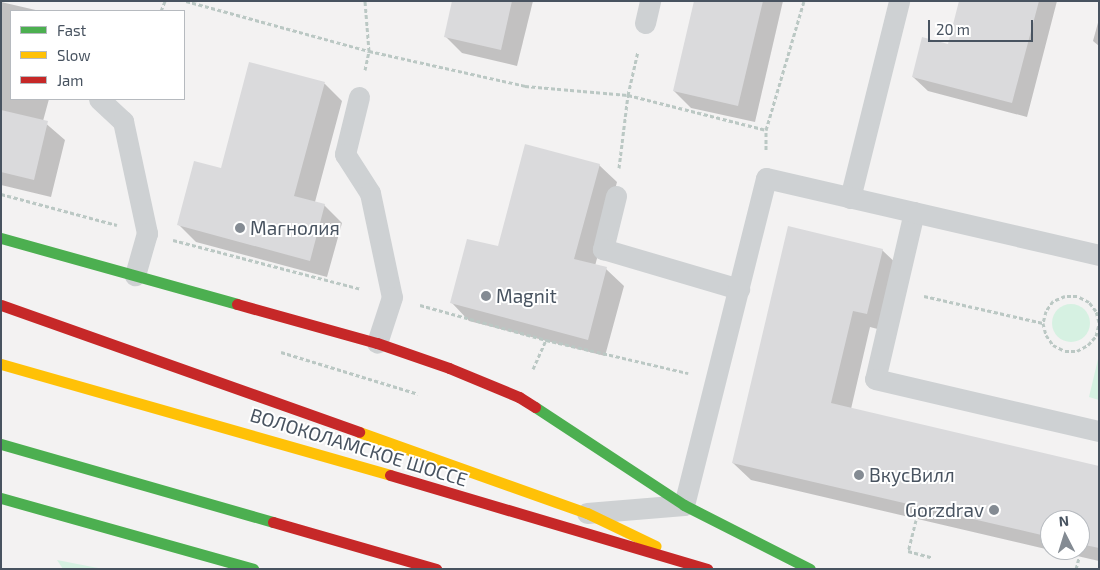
<!DOCTYPE html>
<html>
<head>
<meta charset="utf-8">
<style>
  body { margin:0 }
  #map { position:relative; width:1100px; height:570px; overflow:hidden; background:#f3f2f2; font-family:"Exo 2",sans-serif }
  div>[style] { position:absolute }
  .green>* { inset:0; background:#d6f1e2 }
  .round { border-radius:50% }
  .shadow>* { inset:0; background:#0003 }
  .building>* { inset:0; background:#dadadc }
  .path>* { height:3px; margin-top:-1.5px; transform-origin:0; background:repeating-linear-gradient(90deg,#bbc8c4 0 4px,transparent 0 6.5px) }
  .lane>* { height:21px; margin:-10.5px; padding:0 10.5px; transform-origin:10.5px; border-radius:10.5px; background:#ced1d3 }
  .fast>* { height:11px; margin:-5.5px; padding:0 5.5px; transform-origin:5.5px; border-radius:5.5px; background:#4caf50 }
  .slow>* { height:11px; margin:-5.5px; padding:0 5.5px; transform-origin:5.5px; border-radius:5.5px; background:#ffc107 }
  .jam>* { height:11px; margin:-5.5px; padding:0 5.5px; transform-origin:5.5px; border-radius:5.5px; background:#c62828 }
  .dots>* { width:14px; height:14px; translate:-50% -50%; box-sizing:border-box; border:2px solid #fff; border-radius:50% }
  span { translate:-50% -50%; white-space:nowrap; text-align:center; line-height:1.15; -webkit-text-stroke:4px #fff; paint-order:stroke }
  .poi-label { font-size:19px; color:#485360 }
  .left { translate:0 -50%; text-align:left }
  .right { translate:-100% -50%; text-align:right }
  .street-label { font-size:19px; color:#485360 }
  .frame { position:absolute; inset:0; border:2px solid #485360; pointer-events:none }
  .legend { position:absolute; left:10px; top:10px; width:175px; height:90px; box-sizing:border-box; background:#fff; border:1px solid #b6babf; margin:0; padding:6px 9px; list-style:none; font-size:15px; color:#485360 }
  .legend li { display:flex; align-items:center; gap:10px; height:25px }
  .legend b { width:25px; border:1px solid #b6babf }
  .north { position:absolute; left:1040px; top:510px; width:50px; height:50px; box-sizing:border-box; background:#fff; border:1px solid #b6babf; border-radius:50%; rotate:355deg; font-size:14px; font-weight:700; line-height:20px; text-align:center; color:#485360 }
  .north::after { content:''; display:block; margin:auto; width:18px; height:22px; background:#848b93; clip-path:polygon(50% 0,100% 100%,50% 72%,0 100%) }
  .scale { position:absolute; left:928px; top:20px; width:105px; height:22px; box-sizing:border-box; border:2px solid #485360; border-top:0; padding-left:6px; font-size:15px; line-height:18px; white-space:nowrap; color:#485360; -webkit-text-stroke:4px #fff; paint-order:stroke }
</style>
</head>
<body>
<div id="map">
  <div class="green">
    <div class="round" style="left:1052px;top:304px;width:38px;height:38px"></div>
    <div style="clip-path:polygon(1099px 355px,1099px 400px,1089px 397px)"></div>
    <div style="clip-path:polygon(57px 560px,103px 569px,63px 569px)"></div>
  </div>
  <div class="shadow">
    <div style="clip-path:polygon(454px 1px,533px 1px,517px 66px,462px 53px,445px 36px)"></div>
    <div style="clip-path:polygon(695px 1px,783px 1px,755px 122px,691px 108px,674px 91px)"></div>
    <div style="clip-path:polygon(961px 1px,1057px 1px,1027px 117px,928px 91px,913px 77px,949px 45px)"></div>
    <div style="clip-path:polygon(1px 2px,40px 11px,11px 11px,11px 99px,49px 99px,43px 121px,65px 140px,51px 197px,1px 185px)"></div>
    <div style="clip-path:polygon(1099px 19px,1099px 46px,1093px 41px)"></div>
    <div style="clip-path:polygon(250px 64px,325px 84px,342px 101px,315px 202px,324px 205px,342px 223px,327px 277px,196px 242px,178px 224px,222px 169px)"></div>
    <div style="clip-path:polygon(599px 165px,617px 182px,595px 266px,606px 269px,624px 286px,605px 356px,469px 321px,452px 303px,499px 248px)"></div>
    <div style="clip-path:polygon(882px 250px,900px 267px,885px 331px,870px 327px,851px 409px,1099px 467px,1099px 561px,1051px 550px,1080px 550px,1080px 520px,1050px 520px,1050px 550px,751px 480px,733px 463px)"></div>
  </div>
  <div class="building">
    <div style="clip-path:polygon(452px 1px,512px 1px,501px 50px,444px 37px)"></div>
    <div style="clip-path:polygon(694px 1px,763px 1px,738px 106px,673px 91px)"></div>
    <div style="clip-path:polygon(959px 1px,1039px 1px,1012px 103px,912px 77px,922px 37px,948px 44px)"></div>
    <div style="clip-path:polygon(249px 62px,325px 82px,294px 196px,325px 204px,310px 261px,177px 225px,194px 161px,221px 168px)"></div>
    <div style="clip-path:polygon(1px 110px,48px 121px,34px 180px,1px 172px)"></div>
    <div style="clip-path:polygon(525px 144px,600px 164px,574px 259px,607px 267px,588px 340px,450px 303px,467px 239px,498px 246px)"></div>
    <div style="clip-path:polygon(788px 226px,883px 249px,867px 314px,853px 311px,831px 403px,1099px 466px,1099px 548px,1080px 544px,1080px 520px,1050px 520px,1050px 537px,732px 463px)"></div>
  </div>
  <div class="path">
    <div style="left:186px;top:1px;width:190px;rotate:15.3deg"></div>
    <div style="left:369px;top:51px;width:160px;rotate:12.6deg"></div>
    <div style="left:525px;top:86px;width:103px;rotate:5deg"></div>
    <div style="left:628px;top:95px;width:142px;rotate:14.2deg"></div>
    <div style="left:161px;top:11px;width:11px;rotate:-68deg"></div>
    <div style="left:365px;top:70px;width:19px;rotate:-78deg"></div>
    <div style="left:369px;top:51px;width:50px;rotate:-94.6deg"></div>
    <div style="left:766px;top:150px;width:20px;rotate:-90deg"></div>
    <div style="left:766px;top:130px;width:134px;rotate:-73.6deg"></div>
    <div style="left:619px;top:168px;width:74px;rotate:-83deg"></div>
    <div style="left:628px;top:95px;width:45px;rotate:-77.2deg"></div>
    <div style="left:1px;top:194px;width:120px;rotate:15deg"></div>
    <div style="left:173px;top:240px;width:194px;rotate:14.6deg"></div>
    <div style="left:924px;top:296px;width:122px;rotate:12.8deg"></div>
    <div style="left:420px;top:305px;width:131px;rotate:15.5deg"></div>
    <div style="left:546px;top:340px;width:146px;rotate:13.1deg"></div>
    <div style="left:1099px;top:322px;width:11px;rotate:-105deg"></div>
    <div style="left:1096px;top:311px;width:11px;rotate:-128deg"></div>
    <div style="left:1089px;top:302px;width:13px;rotate:-153deg"></div>
    <div style="left:1077px;top:296px;width:12px;rotate:180deg"></div>
    <div style="left:1065px;top:296px;width:13px;rotate:157deg"></div>
    <div style="left:1053px;top:301px;width:12px;rotate:125deg"></div>
    <div style="left:1046px;top:311px;width:12px;rotate:104deg"></div>
    <div style="left:1043px;top:323px;width:12px;rotate:76deg"></div>
    <div style="left:1046px;top:335px;width:12px;rotate:55deg"></div>
    <div style="left:1053px;top:345px;width:13px;rotate:27deg"></div>
    <div style="left:1065px;top:351px;width:12px"></div>
    <div style="left:1077px;top:351px;width:13px;rotate:-29deg"></div>
    <div style="left:1088px;top:345px;width:12px;rotate:-48deg"></div>
    <div style="left:1096px;top:336px;width:12px;rotate:-76deg"></div>
    <div style="left:281px;top:352px;width:143px;rotate:17deg"></div>
    <div style="left:533px;top:369px;width:32px;rotate:-66deg"></div>
    <div style="left:916px;top:520px;width:32px;rotate:104deg"></div>
    <div style="left:908px;top:551px;width:24px;rotate:15deg"></div>
    <div style="left:1076px;top:569px;width:11px;rotate:-75deg"></div>
  </div>
  <div class="lane">
    <div style="left:645px;top:23px;width:23px;rotate:-77deg"></div>
    <div style="left:359px;top:97px;width:59px;rotate:103.8deg"></div>
    <div style="left:345px;top:154px;width:46px;rotate:57.3deg"></div>
    <div style="left:370px;top:193px;width:106px;rotate:78.1deg"></div>
    <div style="left:392px;top:297px;width:48px;rotate:108.1deg"></div>
    <div style="left:99px;top:99px;width:33px;rotate:43deg"></div>
    <div style="left:123px;top:121px;width:115px;rotate:77.9deg"></div>
    <div style="left:147px;top:233px;width:44px;rotate:105.9deg"></div>
    <div style="left:616px;top:196px;width:55px;rotate:103.8deg"></div>
    <div style="left:603px;top:249px;width:142px;rotate:16.4deg"></div>
    <div style="left:850px;top:198px;width:203px;rotate:-76deg"></div>
    <div style="left:914px;top:212px;width:171px;rotate:103.1deg"></div>
    <div style="left:875px;top:379px;width:230px;rotate:13.1deg"></div>
    <div style="left:587px;top:513px;width:97px;rotate:-4.7deg"></div>
    <div style="left:684px;top:505px;width:337px;rotate:-75.9deg"></div>
    <div style="left:766px;top:178px;width:342px;rotate:13deg"></div>
  </div>
  <div class="fast">
    <div style="left:1px;top:238px;width:245px;rotate:15.6deg"></div>
    <div style="left:535px;top:407px;width:178px;rotate:33.3deg"></div>
    <div style="left:684px;top:505px;width:141px;rotate:26.9deg"></div>
    <div style="left:1px;top:444px;width:283px;rotate:16deg"></div>
    <div style="left:1px;top:498px;width:262px;rotate:15.7deg"></div>
  </div>
  <div class="slow">
    <div style="left:1px;top:364px;width:405px;rotate:15.9deg"></div>
    <div style="left:359px;top:432px;width:242px;rotate:19.6deg"></div>
    <div style="left:587px;top:513px;width:76px;rotate:25.6deg"></div>
  </div>
  <div class="jam">
    <div style="left:237px;top:304px;width:145px;rotate:15.6deg"></div>
    <div style="left:377px;top:343px;width:76px;rotate:19.1deg"></div>
    <div style="left:449px;top:368px;width:76px;rotate:22.5deg"></div>
    <div style="left:519px;top:397px;width:19px;rotate:32deg"></div>
    <div style="left:1px;top:305px;width:380px;rotate:19.5deg"></div>
    <div style="left:390px;top:475px;width:331px;rotate:16.5deg"></div>
    <div style="left:273px;top:522px;width:170px;rotate:16.1deg"></div>
  </div>
  <div class="dots">
    <div style="left:240px;top:228px;background:#848b93"></div>
    <div style="left:486px;top:296px;background:#848b93"></div>
    <div style="left:859px;top:475px;background:#848b93"></div>
    <div style="left:994px;top:510px;background:#848b93"></div>
  </div>
  <div class="poi-label">
    <span class="left" style="left:250px;top:228px">Магнолия</span>
    <span class="left" style="left:496px;top:296px">Magnit</span>
    <span class="left" style="left:869px;top:475px">ВкусВилл</span>
    <span class="right" style="left:984px;top:510px">Gorzdrav</span>
  </div>
  <div class="street-label">
    <span style="left:359px;top:447px;rotate:17deg">ВОЛОКОЛАМСКОЕ ШОССЕ</span>
  </div>
  <div class="frame"></div>
  <ul class="legend">
  <li><b style="height:6px;background:#4caf50"></b>Fast</li>
  <li><b style="height:6px;background:#ffc107"></b>Slow</li>
  <li><b style="height:6px;background:#c62828"></b>Jam</li>
  </ul>
  <div class="north">N</div>
  <div class="scale">20 m</div>
</div>
</body>
</html>
